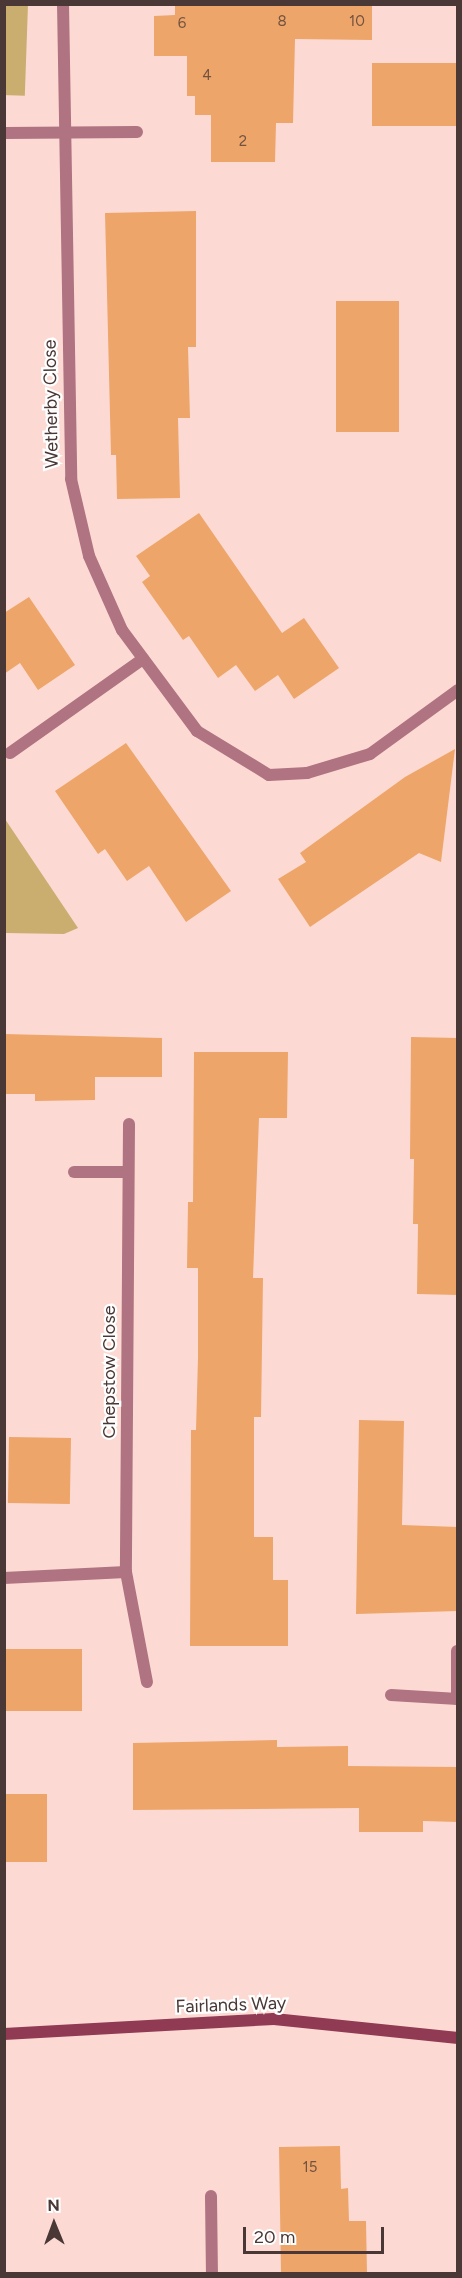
<!DOCTYPE html>
<html>
<head>
<meta charset="utf-8">
<style>
  body { margin:0 }
  #map { position:relative; width:462px; height:2278px; overflow:hidden; background:#fcdad3; font-family:Figtree,sans-serif }
  div>[style] { position:absolute }
  .green>* { inset:0; background:#c9ae70; transform-origin:0 0 }
  .building>* { inset:0; background:#eea569; transform-origin:0 0 }
  .street>* { height:12px; margin:-6px; padding:0 6px; transform-origin:6px; border-radius:6px; background:#b07381 }
  .secondary>* { height:12px; margin:-6px; padding:0 6px; transform-origin:6px; border-radius:6px; background:#913a53 }
  span { translate:-50% -50%; white-space:nowrap; text-align:center; line-height:1.15; -webkit-text-stroke:4.5px #fff; paint-order:stroke }
  .number-label { font-size:15px; color:#725342 }
  .number-label span { -webkit-text-stroke-width:0 }
  .street-label { font-size:18px; color:#493835 }
  .frame { position:absolute; inset:0; border:6px solid #493835; pointer-events:none }
  .north { position:absolute; left:24px; top:2194px; width:60px; height:60px; -webkit-text-stroke:4px #fff; paint-order:stroke; rotate:359deg; font-size:16px; font-weight:700; line-height:24px; text-align:center; color:#493835 }
  .north::after { content:''; display:block; margin:auto; width:21px; height:27px; background:#493835; clip-path:polygon(50% 0,100% 100%,50% 72%,0 100%) }
  .scale { position:absolute; left:243px; top:2227px; width:141px; height:27px; box-sizing:border-box; border:3px solid #493835; border-top:0; padding-left:8px; font-size:18px; line-height:21px; white-space:nowrap; color:#493835; -webkit-text-stroke:4px #fff; paint-order:stroke }
</style>
</head>
<body>
<div id="map">
  <div class="green">
    <div style="left:5px;top:4px;width:23px;height:91px;rotate:2deg"></div>
    <div style="clip-path:polygon(5px 819px,78px 928px,64px 934px,5px 933px)"></div>
  </div>
  <div class="building">
    <div style="clip-path:polygon(175px 4px,372px 4px,372px 40px,295px 39px,293px 123px,276px 123px,275px 162px,211px 162px,211px 115px,195px 115px,195px 96px,187px 96px,187px 56px,154px 56px,154px 16px,175px 15px)"></div>
    <div style="left:458px;top:63px;width:63px;height:86px;rotate:90deg"></div>
    <div style="clip-path:polygon(196px 211px,196px 347px,188px 347px,190px 418px,178px 418px,180px 498px,117px 499px,116px 455px,111px 455px,105px 213px)"></div>
    <div style="left:336px;top:301px;width:63px;height:131px"></div>
    <div style="clip-path:polygon(199px 513px,282px 633px,304px 618px,339px 668px,294px 699px,278px 675px,255px 691px,236px 665px,218px 678px,189px 636px,183px 640px,142px 582px,150px 576px,136px 556px)"></div>
    <div style="clip-path:polygon(29px 597px,75px 665px,38px 690px,20px 663px,4px 674px,4px 613px)"></div>
    <div style="clip-path:polygon(126px 743px,231px 891px,186px 922px,149px 866px,127px 881px,105px 849px,98px 854px,55px 791px)"></div>
    <div style="clip-path:polygon(455px 749px,441px 862px,419px 853px,310px 927px,278px 879px,306px 862px,300px 853px,405px 777px)"></div>
    <div style="clip-path:polygon(4px 1034px,162px 1038px,162px 1077px,95px 1077px,95px 1100px,35px 1101px,35px 1094px,4px 1094px)"></div>
    <div style="clip-path:polygon(411px 1037px,458px 1038px,458px 1295px,417px 1294px,418px 1224px,413px 1224px,414px 1159px,410px 1159px)"></div>
    <div style="clip-path:polygon(194px 1052px,288px 1052px,287px 1118px,259px 1118px,253px 1278px,263px 1278px,261px 1417px,254px 1417px,254px 1537px,273px 1537px,273px 1580px,288px 1580px,288px 1646px,190px 1646px,191px 1430px,196px 1430px,198px 1357px,198px 1268px,187px 1268px,188px 1202px,193px 1202px)"></div>
    <div style="clip-path:polygon(359px 1420px,404px 1421px,402px 1525px,458px 1527px,458px 1611px,356px 1614px)"></div>
    <div style="left:9px;top:1437px;width:62px;height:66px;rotate:1deg"></div>
    <div style="left:4px;top:1649px;width:78px;height:62px"></div>
    <div style="clip-path:polygon(277px 1740px,277px 1747px,348px 1746px,348px 1766px,458px 1767px,458px 1822px,423px 1821px,423px 1832px,359px 1832px,359px 1808px,133px 1810px,133px 1743px)"></div>
    <div style="left:4px;top:1794px;width:43px;height:68px"></div>
    <div style="clip-path:polygon(340px 2146px,341px 2189px,348px 2188px,349px 2221px,366px 2221px,367px 2274px,281px 2274px,279px 2147px)"></div>
  </div>
  <div class="street">
    <div style="left:63px;top:4px;width:475px;rotate:89deg"></div>
    <div style="left:71px;top:479px;width:79px;rotate:76.8deg"></div>
    <div style="left:89px;top:556px;width:81px;rotate:66deg"></div>
    <div style="left:122px;top:630px;width:126px;rotate:53.4deg"></div>
    <div style="left:197px;top:731px;width:84px;rotate:31.4deg"></div>
    <div style="left:269px;top:775px;width:38px;rotate:-3deg"></div>
    <div style="left:307px;top:773px;width:66px;rotate:-16.8deg"></div>
    <div style="left:370px;top:754px;width:109px;rotate:-36deg"></div>
    <div style="left:4px;top:133px;width:133px;rotate:-0.4deg"></div>
    <div style="left:10px;top:753px;width:163px;rotate:-35.3deg"></div>
    <div style="left:129px;top:1124px;width:448px;rotate:90.4deg"></div>
    <div style="left:126px;top:1572px;width:112px;rotate:79.2deg"></div>
    <div style="left:74px;top:1172px;width:54px"></div>
    <div style="left:4px;top:1578px;width:122px;rotate:-2.8deg"></div>
    <div style="left:457px;top:1651px;width:48px;rotate:90deg"></div>
    <div style="left:391px;top:1695px;width:67px;rotate:3.4deg"></div>
    <div style="left:211px;top:2196px;width:78px;rotate:89.3deg"></div>
  </div>
  <div class="secondary">
    <div style="left:4px;top:2034px;width:270px;rotate:-3.2deg"></div>
    <div style="left:274px;top:2019px;width:185px;rotate:5.9deg"></div>
  </div>
  <div class="number-label">
    <span style="left:282px;top:22px">8</span>
    <span style="left:357px;top:22px">10</span>
    <span style="left:182px;top:24px">6</span>
    <span style="left:207px;top:76px">4</span>
    <span style="left:243px;top:142px">2</span>
    <span style="left:310px;top:2168px">15</span>
  </div>
  <div class="street-label">
    <span style="left:51px;top:404px;rotate:-91deg">Wetherby Close</span>
    <span style="left:109px;top:1372px;rotate:-90deg">Chepstow Close</span>
    <span style="left:231px;top:2005px;rotate:-2deg">Fairlands Way</span>
  </div>
  <div class="frame"></div>
  <div class="north">N</div>
  <div class="scale">20 m</div>
</div>
</body>
</html>
